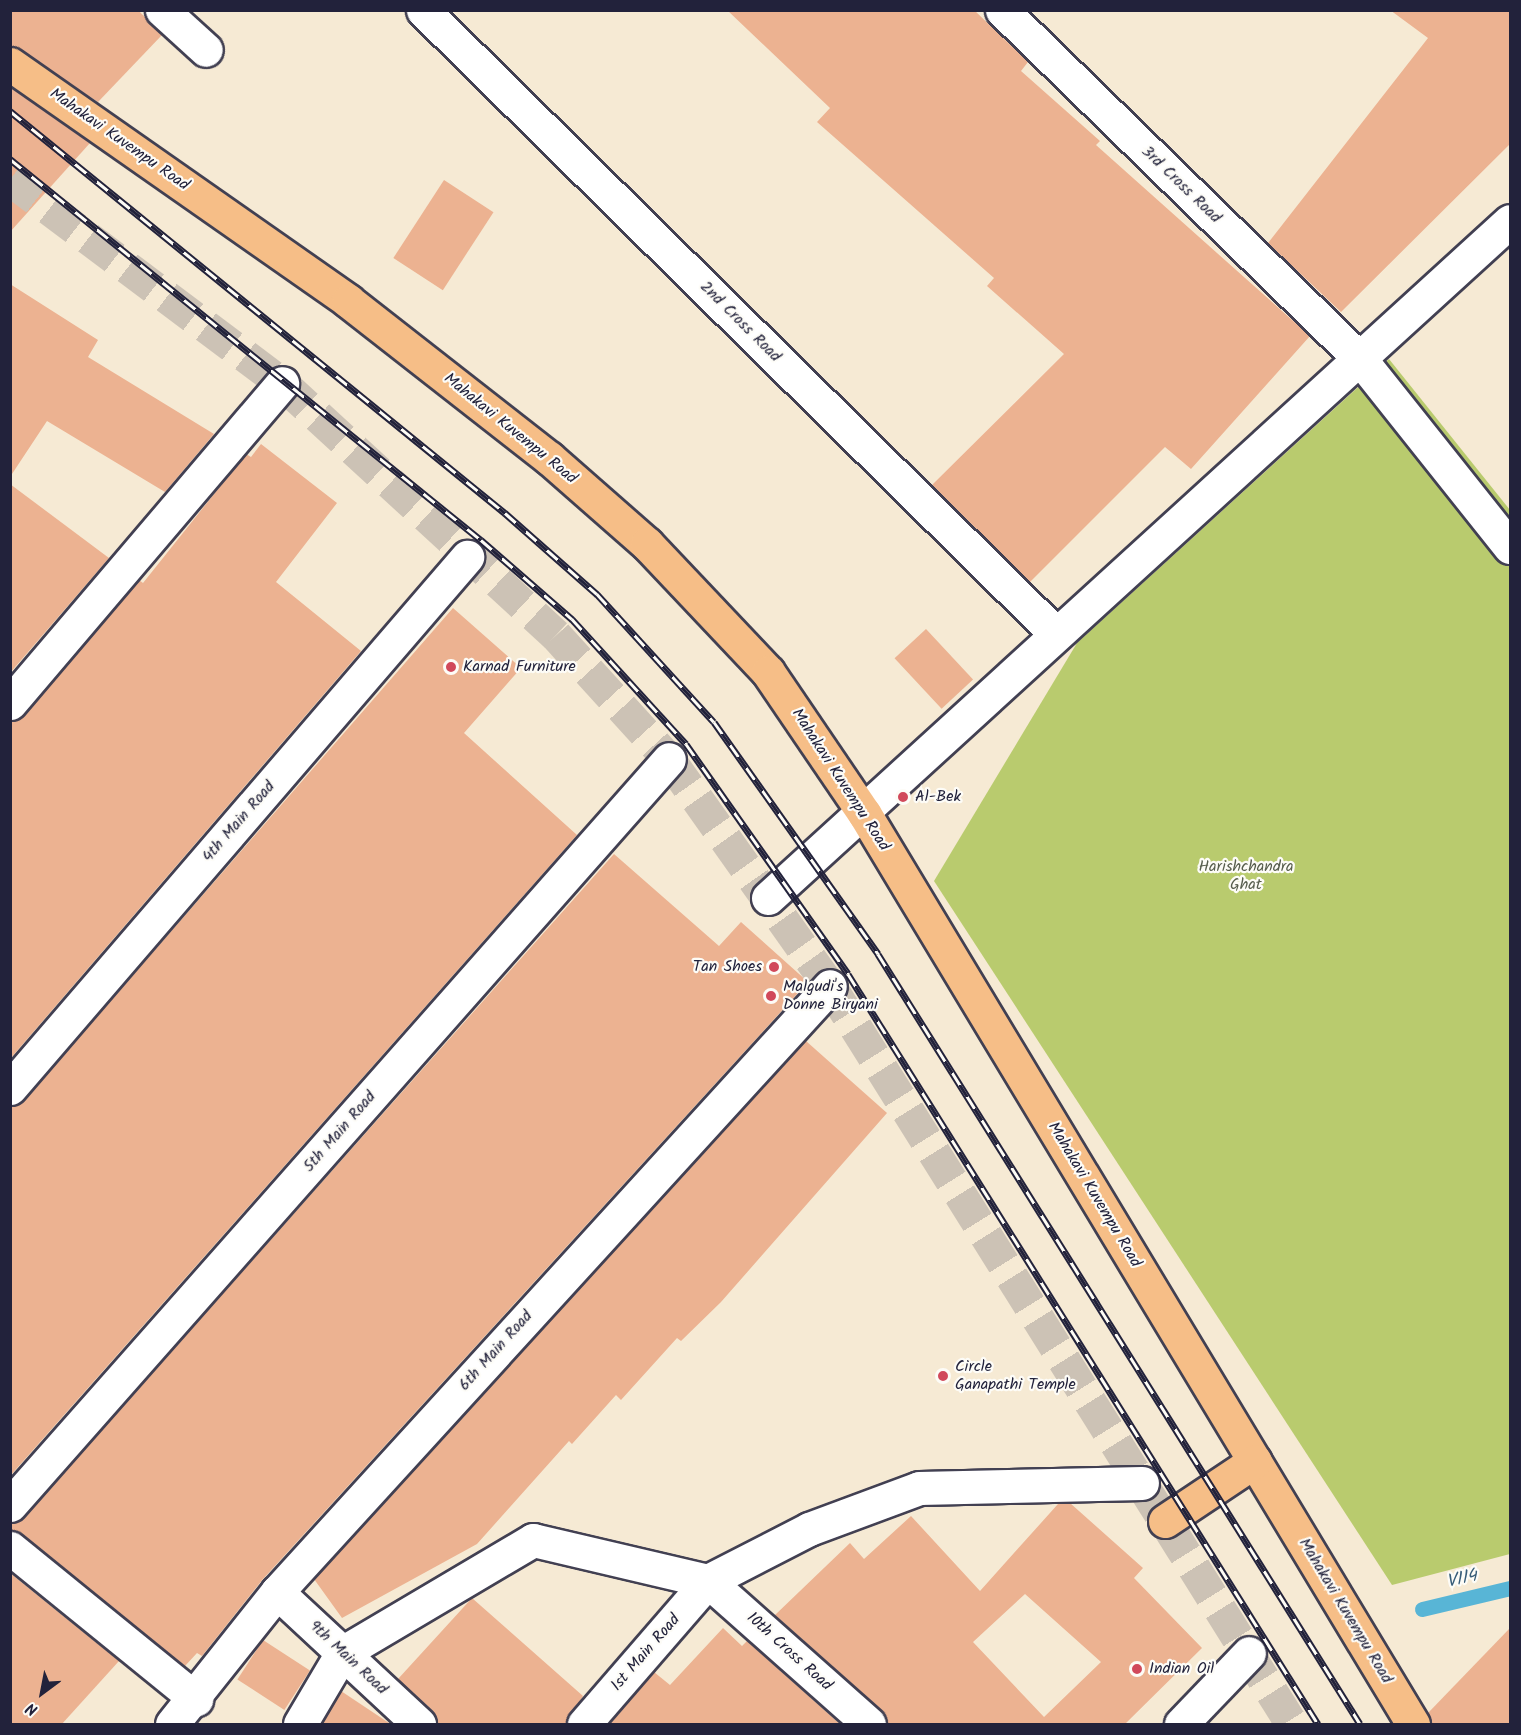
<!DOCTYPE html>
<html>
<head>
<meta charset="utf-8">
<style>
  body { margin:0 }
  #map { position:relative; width:1521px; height:1735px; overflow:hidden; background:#f6ead4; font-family:Kalam,sans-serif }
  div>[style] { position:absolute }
  .green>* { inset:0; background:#b9cb6e }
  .stream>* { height:15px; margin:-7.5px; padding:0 7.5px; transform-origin:7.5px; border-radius:7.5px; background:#58b5d6 }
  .building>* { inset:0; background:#ecb291; transform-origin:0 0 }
  .major-tunnel>* { height:33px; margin-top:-16.5px; transform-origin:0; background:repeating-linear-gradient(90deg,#ccc2b5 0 33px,transparent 0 49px) }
  .roads { filter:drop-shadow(2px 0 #424052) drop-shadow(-2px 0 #424052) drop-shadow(0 2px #424052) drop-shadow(0 -2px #424052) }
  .minor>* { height:33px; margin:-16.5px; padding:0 16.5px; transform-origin:16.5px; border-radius:16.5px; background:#fff }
  .major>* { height:33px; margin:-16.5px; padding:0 16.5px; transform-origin:16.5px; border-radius:16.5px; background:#f6be87 }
  .rail>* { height:7px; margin-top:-3.5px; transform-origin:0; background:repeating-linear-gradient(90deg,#fdfcf7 0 14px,#22223b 0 28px); box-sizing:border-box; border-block:2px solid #22223b }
  .dots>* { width:16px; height:16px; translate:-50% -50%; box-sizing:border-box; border:3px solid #fdfcf7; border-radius:50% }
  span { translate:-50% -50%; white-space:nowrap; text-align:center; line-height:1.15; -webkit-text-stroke:4.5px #fdfcf7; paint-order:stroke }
  .street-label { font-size:16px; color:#22223b }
  .poi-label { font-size:16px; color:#22223b }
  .left { translate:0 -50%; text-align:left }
  .right { translate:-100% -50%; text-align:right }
  .park-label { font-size:16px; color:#575d4d }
  .water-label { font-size:18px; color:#385d79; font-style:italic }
  .frame { position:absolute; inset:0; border:12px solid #22223b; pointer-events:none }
  .north { position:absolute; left:12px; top:1663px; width:60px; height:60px; -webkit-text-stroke:4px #fdfcf7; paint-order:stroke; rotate:212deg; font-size:16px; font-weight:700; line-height:24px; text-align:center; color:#22223b }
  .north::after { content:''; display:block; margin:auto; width:21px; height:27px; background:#22223b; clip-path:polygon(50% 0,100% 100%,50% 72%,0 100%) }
</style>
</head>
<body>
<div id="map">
  <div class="green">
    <div style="clip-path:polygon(1389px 359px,1510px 510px,1510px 1554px,1392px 1585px,934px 881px,1077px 643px)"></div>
  </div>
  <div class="stream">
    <div style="left:1422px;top:1609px;width:90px;rotate:-13.4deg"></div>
  </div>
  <div class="building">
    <div style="clip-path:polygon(10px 10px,138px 10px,162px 35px,98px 102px,10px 45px)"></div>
    <div style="clip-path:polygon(727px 10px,974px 10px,1028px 62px,1021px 71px,1100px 141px,1096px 145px,1310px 336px,1191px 469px,1165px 447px,1030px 582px,932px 485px,1064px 354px,987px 286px,994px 278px,817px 122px,830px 108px)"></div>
    <div style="clip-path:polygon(1390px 10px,1510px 10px,1510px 144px,1341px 312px,1268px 243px,1428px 38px)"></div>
    <div style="clip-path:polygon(10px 87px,90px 143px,10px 232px)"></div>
    <div style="left:444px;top:180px;width:59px;height:93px;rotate:33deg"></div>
    <div style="clip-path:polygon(10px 284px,98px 340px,88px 357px,214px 434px,165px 492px,47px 421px,10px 477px)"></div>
    <div style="clip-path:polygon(261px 444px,337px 503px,276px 582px,361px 651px,10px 1059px,10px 721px,24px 715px,139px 580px,143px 583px,246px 454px,251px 457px)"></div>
    <div style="clip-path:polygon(10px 484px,109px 558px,10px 673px)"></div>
    <div style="clip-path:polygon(453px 608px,521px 668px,464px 733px,577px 835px,10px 1476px,10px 1106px,24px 1100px)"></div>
    <div style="left:926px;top:629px;width:69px;height:43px;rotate:47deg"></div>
    <div style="clip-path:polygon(614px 854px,719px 946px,741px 922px,808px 982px,263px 1579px,202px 1656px,197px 1653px,185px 1666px,10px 1530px,10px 1523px,24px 1517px)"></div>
    <div style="clip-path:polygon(806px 1041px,887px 1113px,721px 1302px,681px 1341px,677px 1338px,621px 1400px,616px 1395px,572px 1444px,569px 1441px,477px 1544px,342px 1618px,314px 1579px)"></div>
    <div style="clip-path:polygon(evenodd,1070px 1503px,1143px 1568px,1134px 1578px,1202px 1648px,1124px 1725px,887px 1725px,881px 1710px,775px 1615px,850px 1543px,864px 1559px,911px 1516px,980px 1591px,1058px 1504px,1070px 1503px,1025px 1594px,1101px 1662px,1044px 1717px,973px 1642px,1025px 1594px)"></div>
    <div style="clip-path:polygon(10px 1573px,119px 1661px,61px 1725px,10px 1725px)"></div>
    <div style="clip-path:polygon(472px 1598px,583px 1696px,566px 1725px,437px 1725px,432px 1710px,398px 1679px)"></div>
    <div style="clip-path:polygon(723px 1628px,742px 1646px,747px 1641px,841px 1725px,608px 1725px,654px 1672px,670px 1685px)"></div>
    <div style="clip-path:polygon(1510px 1628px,1510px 1725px,1432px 1725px,1428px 1713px)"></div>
    <div style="left:263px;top:1640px;width:56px;height:47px;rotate:33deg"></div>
    <div style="clip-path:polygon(341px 1691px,392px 1725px,321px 1725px)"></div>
  </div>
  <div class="major-tunnel">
    <div style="left:10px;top:179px;width:340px;rotate:36.9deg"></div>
    <div style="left:282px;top:383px;width:372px;rotate:42.6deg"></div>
    <div style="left:556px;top:635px;width:168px;rotate:47.7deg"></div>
    <div style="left:669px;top:759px;width:278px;rotate:54.7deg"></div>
    <div style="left:830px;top:986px;width:871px;rotate:57.95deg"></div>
  </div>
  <div class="roads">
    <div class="minor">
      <div style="left:162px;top:10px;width:59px;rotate:42.3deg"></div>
      <div style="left:423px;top:10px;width:889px;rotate:44.59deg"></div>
      <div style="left:1002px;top:10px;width:501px;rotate:44.27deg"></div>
      <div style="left:1361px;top:360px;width:239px;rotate:51.5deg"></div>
      <div style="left:10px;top:703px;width:420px;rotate:-49.6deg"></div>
      <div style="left:768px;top:898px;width:1004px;rotate:-42.38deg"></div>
      <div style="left:10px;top:1088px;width:701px;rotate:-49.28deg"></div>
      <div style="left:10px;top:1505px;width:995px;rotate:-48.54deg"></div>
      <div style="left:10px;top:1548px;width:240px;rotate:39.1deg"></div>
      <div style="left:708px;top:1581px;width:215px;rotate:41.6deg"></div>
      <div style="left:277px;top:1592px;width:194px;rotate:42.9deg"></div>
      <div style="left:172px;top:1724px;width:169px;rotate:-51.5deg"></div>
      <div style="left:277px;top:1592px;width:820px;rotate:-47.62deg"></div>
      <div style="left:300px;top:1724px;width:82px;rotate:-59.4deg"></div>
      <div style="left:342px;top:1653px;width:222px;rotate:-30.6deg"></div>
      <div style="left:533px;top:1540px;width:180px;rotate:13.2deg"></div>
      <div style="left:708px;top:1581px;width:114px;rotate:-27.2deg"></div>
      <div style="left:809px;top:1529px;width:117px;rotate:-20.4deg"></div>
      <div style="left:919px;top:1488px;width:223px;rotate:-1.3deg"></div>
      <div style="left:584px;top:1724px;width:189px;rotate:-49.1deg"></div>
      <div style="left:1181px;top:1724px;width:98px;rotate:-46.2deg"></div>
    </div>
    <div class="major">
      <div style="left:10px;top:64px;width:413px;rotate:35deg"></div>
      <div style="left:348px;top:301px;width:255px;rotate:38deg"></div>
      <div style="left:549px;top:458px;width:130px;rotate:41.3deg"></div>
      <div style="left:647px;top:544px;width:176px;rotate:46.6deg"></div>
      <div style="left:768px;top:672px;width:171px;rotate:55.8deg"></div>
      <div style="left:864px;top:813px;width:1064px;rotate:58.93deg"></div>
      <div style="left:1165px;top:1521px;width:108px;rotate:-33.7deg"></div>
    </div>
  </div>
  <div class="rail">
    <div style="left:10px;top:111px;width:638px;rotate:39.08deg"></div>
    <div style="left:505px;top:513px;width:123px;rotate:41.4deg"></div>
    <div style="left:597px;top:594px;width:173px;rotate:47.6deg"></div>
    <div style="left:714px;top:722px;width:284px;rotate:54.7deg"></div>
    <div style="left:878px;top:954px;width:908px;rotate:57.95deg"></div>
    <div style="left:10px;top:159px;width:606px;rotate:38.97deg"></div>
    <div style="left:481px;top:540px;width:121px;rotate:41deg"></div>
    <div style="left:572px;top:619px;width:169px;rotate:47.6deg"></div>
    <div style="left:686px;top:744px;width:281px;rotate:54.8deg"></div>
    <div style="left:848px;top:974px;width:885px;rotate:57.93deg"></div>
  </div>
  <div class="dots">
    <div style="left:451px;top:667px;background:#d1495b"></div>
    <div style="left:903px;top:797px;background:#d1495b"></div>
    <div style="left:774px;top:967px;background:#d1495b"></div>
    <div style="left:771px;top:996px;background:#d1495b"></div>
    <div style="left:943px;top:1376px;background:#d1495b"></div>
    <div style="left:1137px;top:1669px;background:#d1495b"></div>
  </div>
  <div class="street-label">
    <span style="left:119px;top:140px;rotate:35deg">Mahakavi Kuvempu Road</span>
    <span style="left:1181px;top:185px;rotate:44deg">3rd Cross Road</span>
    <span style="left:740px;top:322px;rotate:45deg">2nd Cross Road</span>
    <span style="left:510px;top:429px;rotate:39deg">Mahakavi Kuvempu Road</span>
    <span style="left:840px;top:780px;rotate:57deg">Mahakavi Kuvempu Road</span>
    <span style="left:239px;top:822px;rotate:-49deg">4th Main Road</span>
    <span style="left:340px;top:1132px;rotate:-49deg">5th Main Road</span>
    <span style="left:1094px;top:1195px;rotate:59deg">Mahakavi Kuvempu Road</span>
    <span style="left:496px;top:1351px;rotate:-48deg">6th Main Road</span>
    <span style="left:1345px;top:1611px;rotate:59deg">Mahakavi Kuvempu Road</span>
    <span style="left:789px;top:1652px;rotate:42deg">10th Cross Road</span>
    <span style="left:646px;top:1653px;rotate:-49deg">1st Main Road</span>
    <span style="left:348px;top:1658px;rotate:43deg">9th Main Road</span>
  </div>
  <div class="poi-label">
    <span class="left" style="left:463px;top:667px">Karnad Furniture</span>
    <span class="left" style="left:915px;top:797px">Al-Bek</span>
    <span class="right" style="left:762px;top:967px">Tan Shoes</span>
    <span class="left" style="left:783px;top:996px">Malgudi's<br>Donne Biryani</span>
    <span class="left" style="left:955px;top:1376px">Circle<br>Ganapathi Temple</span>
    <span class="left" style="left:1149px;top:1669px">Indian Oil</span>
  </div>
  <div class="park-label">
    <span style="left:1246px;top:876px">Harishchandra<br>Ghat</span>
  </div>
  <div class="water-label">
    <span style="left:1462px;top:1580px;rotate:-14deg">V114</span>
  </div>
  <div class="frame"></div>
  <div class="north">N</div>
</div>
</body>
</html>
